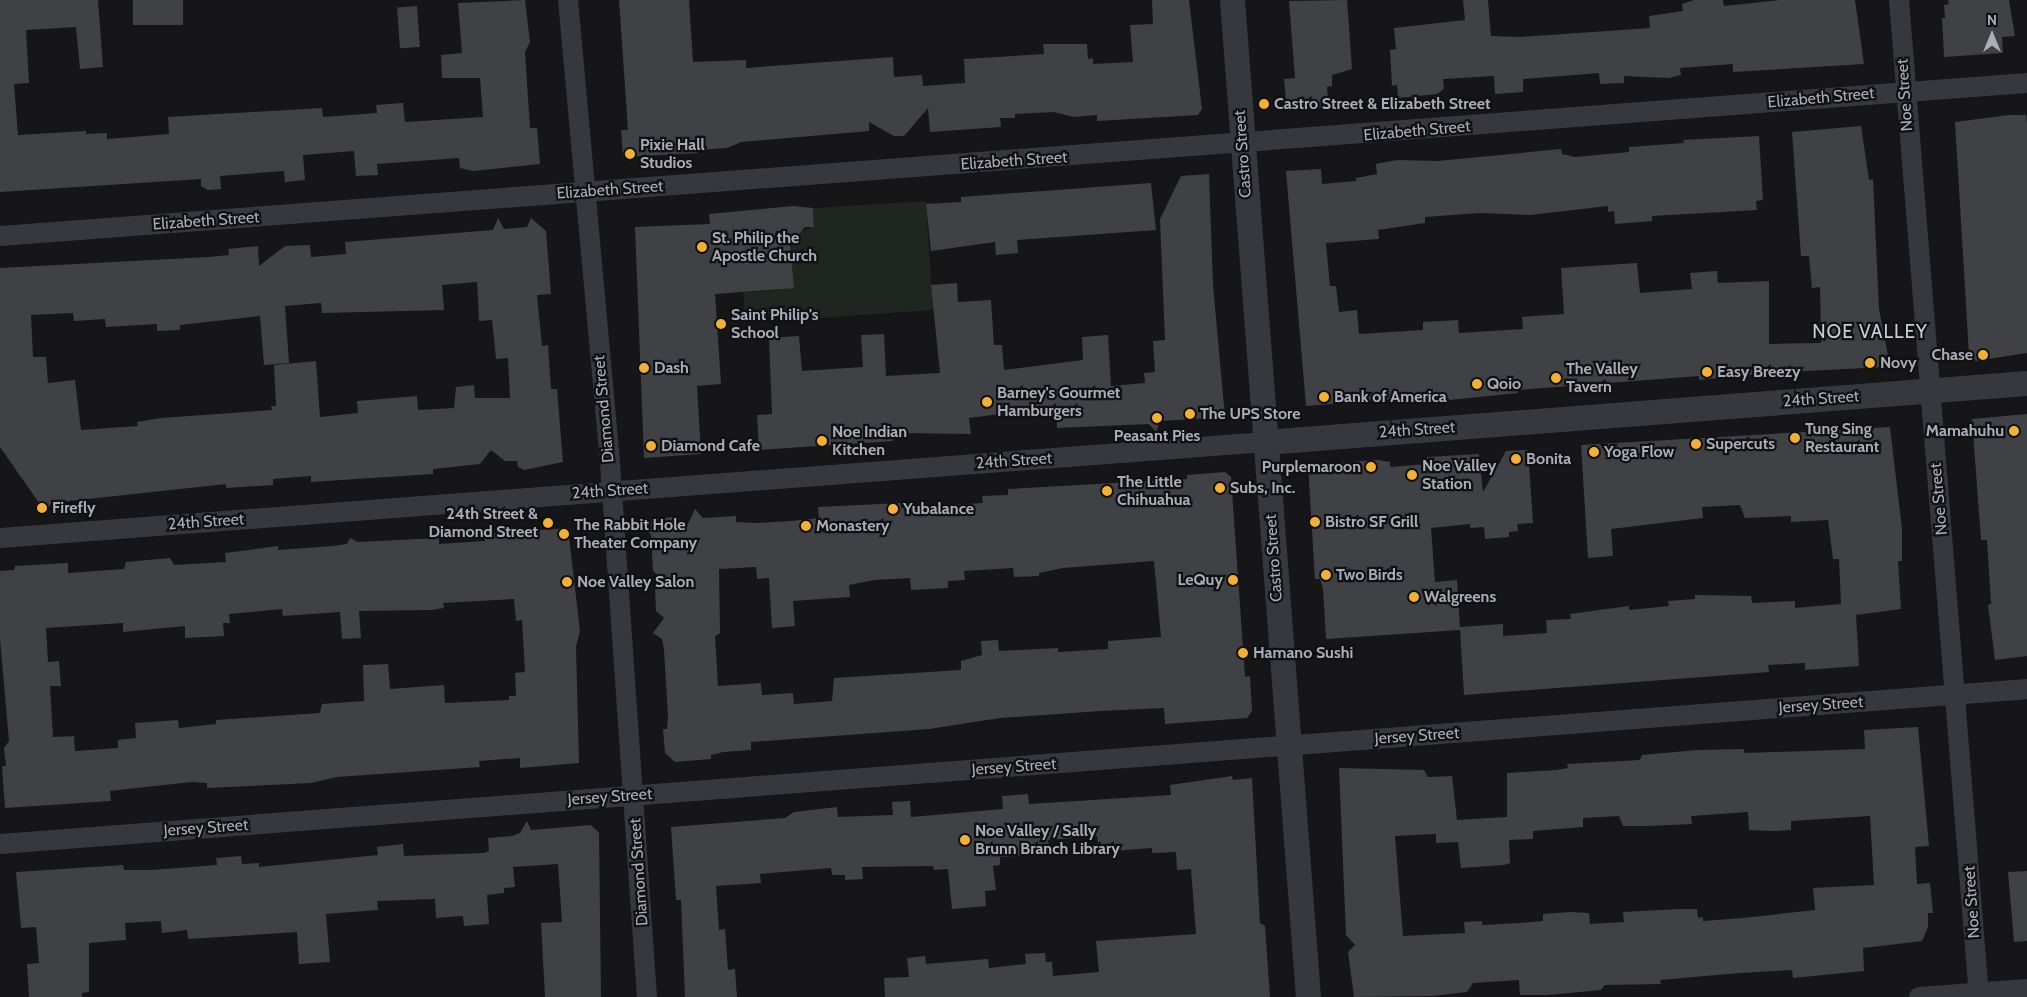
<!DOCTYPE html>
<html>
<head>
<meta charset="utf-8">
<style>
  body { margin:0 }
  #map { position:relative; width:2027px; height:997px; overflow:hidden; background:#161618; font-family:Cabin,sans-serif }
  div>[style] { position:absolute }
  .green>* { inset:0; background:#1e261f }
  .building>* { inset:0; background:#404145; transform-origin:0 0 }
  .minor>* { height:20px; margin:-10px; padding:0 10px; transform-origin:10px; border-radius:10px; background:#37383d }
  .tertiary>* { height:25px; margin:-12.5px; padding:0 12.5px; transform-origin:12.5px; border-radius:12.5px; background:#37383d }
  .dots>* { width:14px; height:14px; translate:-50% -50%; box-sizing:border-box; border:2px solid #111113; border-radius:50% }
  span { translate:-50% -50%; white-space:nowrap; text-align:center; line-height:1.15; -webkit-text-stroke:4.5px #111113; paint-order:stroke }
  .street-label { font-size:16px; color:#a8adb8 }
  .poi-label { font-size:16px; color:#a8adb8; font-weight:700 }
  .left { translate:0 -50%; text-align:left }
  .right { translate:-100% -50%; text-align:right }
  .quarter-label { font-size:19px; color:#c9ccd4; letter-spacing:1px }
  .north { position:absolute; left:1967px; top:10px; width:50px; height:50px; -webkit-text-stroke:4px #111113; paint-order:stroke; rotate:0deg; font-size:14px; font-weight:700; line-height:20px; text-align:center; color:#a8adb8 }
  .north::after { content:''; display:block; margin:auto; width:18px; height:22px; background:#a8adb8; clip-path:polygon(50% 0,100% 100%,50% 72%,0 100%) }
</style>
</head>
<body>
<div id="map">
  <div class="green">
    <div style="clip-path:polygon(926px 201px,933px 310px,819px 318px,819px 314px,745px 318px,743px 292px,779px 290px,776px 254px,791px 253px,790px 237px,814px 226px,813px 208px)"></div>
  </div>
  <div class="building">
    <div style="clip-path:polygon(0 0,98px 0,103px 67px,80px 69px,76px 27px,26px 30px,29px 83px,14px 84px,18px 135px,86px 131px,86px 134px,107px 133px,107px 139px,169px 134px,168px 117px,218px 114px,322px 108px,323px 117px,377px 113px,376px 105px,403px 103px,405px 122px,483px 117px,480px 78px,442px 78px,441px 55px,462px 53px,458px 3px,525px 0,530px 42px,525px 52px,530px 128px,537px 128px,540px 164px,473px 171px,460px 168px,459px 158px,377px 164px,378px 175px,356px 176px,354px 151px,303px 155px,305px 180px,285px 182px,284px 171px,220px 176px,221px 189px,208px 190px,201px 186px,201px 179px,0 192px)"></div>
    <div style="left:133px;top:0;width:50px;height:25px"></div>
    <div style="clip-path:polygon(619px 0,689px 0,693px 62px,746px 60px,746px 68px,893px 57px,894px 77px,922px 75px,923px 86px,965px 83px,964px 59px,1044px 54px,1043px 44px,1087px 44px,1088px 59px,1093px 58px,1093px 64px,1133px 62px,1130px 25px,1153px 24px,1152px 0,1189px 0,1202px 109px,1198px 115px,1097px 121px,1097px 115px,1074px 117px,1053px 112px,1015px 114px,1015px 118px,1000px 118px,1001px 127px,930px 132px,928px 108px,904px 136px,894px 136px,869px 122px,869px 131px,741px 142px,727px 148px,698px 150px,698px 153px,623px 157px,621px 130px,628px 130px)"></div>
    <div style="clip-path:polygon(1347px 0,1352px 69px,1332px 75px,1332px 86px,1327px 87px,1329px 107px,1303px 109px,1301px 106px,1287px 111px,1284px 79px,1295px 78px,1289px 1px)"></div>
    <div style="clip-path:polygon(1463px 0,1488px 0,1491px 36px,1520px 37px,1650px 28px,1649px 16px,1683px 11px,1682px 4px,1694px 0,1723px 0,1724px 6px,1780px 0,1855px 0,1864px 64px,1733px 72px,1733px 64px,1680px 68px,1681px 75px,1669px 78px,1624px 76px,1624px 83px,1600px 84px,1599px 73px,1523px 79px,1523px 92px,1495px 94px,1494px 76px,1443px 79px,1444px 89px,1437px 94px,1398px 98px,1397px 85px,1392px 86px,1390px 50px,1396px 49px,1394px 28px,1465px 20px)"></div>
    <div style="clip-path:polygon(1948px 0,2009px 0,2015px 36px,2002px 37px,2003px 53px,1944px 57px,1942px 18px,1945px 18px,1944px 5px,1949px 4px)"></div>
    <div style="left:417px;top:6px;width:41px;height:20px;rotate:86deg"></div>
    <div style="clip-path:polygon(2009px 115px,2026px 115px,2027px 125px,2027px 353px,1975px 361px,1969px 355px,1955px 122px)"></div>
    <div style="clip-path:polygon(1861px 126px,1869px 180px,1873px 179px,1879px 309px,1889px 361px,1884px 367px,1767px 373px,1763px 378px,1759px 374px,1699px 380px,1699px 376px,1518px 390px,1518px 393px,1439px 401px,1395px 399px,1306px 406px,1286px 171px,1321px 169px,1322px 184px,1356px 181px,1356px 178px,1377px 174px,1376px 164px,1397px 160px,1438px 161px,1561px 149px,1562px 154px,1575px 157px,1629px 152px,1629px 147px,1684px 143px,1683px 140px,1759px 136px,1763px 200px,1756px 201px,1757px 210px,1652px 216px,1652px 221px,1615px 224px,1614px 211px,1608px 212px,1608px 206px,1530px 215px,1479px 213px,1425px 217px,1425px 223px,1378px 230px,1379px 239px,1326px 243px,1330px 286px,1336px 286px,1339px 312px,1357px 310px,1359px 334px,1423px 330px,1423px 322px,1458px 320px,1459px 333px,1523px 329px,1522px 317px,1564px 314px,1561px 268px,1637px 263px,1640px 293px,1692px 289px,1690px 273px,1717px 271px,1718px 283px,1769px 281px,1769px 344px,1821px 343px,1820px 287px,1812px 288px,1809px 256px,1801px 256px,1792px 132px)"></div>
    <div style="clip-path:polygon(1209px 174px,1213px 285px,1225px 417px,1160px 421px,1156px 432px,1149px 424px,1057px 428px,1056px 411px,992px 415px,969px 418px,971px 434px,893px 433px,893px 441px,759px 450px,757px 415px,772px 414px,769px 338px,799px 336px,802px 371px,863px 367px,861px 335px,884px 334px,886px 376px,940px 373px,931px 285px,957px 283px,958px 302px,991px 300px,994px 345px,1002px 345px,1004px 370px,1083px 360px,1082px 337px,1108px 335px,1111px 386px,1145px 383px,1144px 373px,1155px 372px,1153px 341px,1165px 340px,1160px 219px,1181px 176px)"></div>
    <div style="clip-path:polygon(1151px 183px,1156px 230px,1017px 240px,1018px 253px,996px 255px,995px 242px,931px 251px,926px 204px,961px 202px,961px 197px)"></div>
    <div style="clip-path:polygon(793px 206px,813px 208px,814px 227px,805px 227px,790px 245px,794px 288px,715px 294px,721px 384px,697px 386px,701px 454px,644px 458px,635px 227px,710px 224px,709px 214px)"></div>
    <div style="clip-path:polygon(evenodd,498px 218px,504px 229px,527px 227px,531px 218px,546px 231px,551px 294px,537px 295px,542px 346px,548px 345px,551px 389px,557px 389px,563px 462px,524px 470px,518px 467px,517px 461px,505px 461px,491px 450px,480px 464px,433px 469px,433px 474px,311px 482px,311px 476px,273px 479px,273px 485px,226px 488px,226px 484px,51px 503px,46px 513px,0 447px,0 268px,209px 257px,229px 255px,228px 249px,258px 246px,259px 266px,285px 246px,310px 245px,311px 257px,346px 254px,345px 242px,493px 230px,498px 218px,477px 282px,479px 321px,492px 320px,496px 359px,508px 358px,510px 398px,475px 398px,474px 385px,456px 387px,454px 408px,418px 410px,417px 396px,357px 401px,358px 413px,320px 417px,316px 361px,274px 365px,276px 406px,271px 406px,272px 410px,161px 418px,137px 422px,138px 426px,81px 430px,75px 380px,48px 383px,46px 357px,33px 357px,31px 315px,73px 313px,74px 321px,105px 319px,106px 327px,157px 324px,157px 331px,180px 330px,180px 325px,260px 316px,264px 365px,289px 363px,285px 306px,321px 303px,322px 313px,444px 310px,442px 285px,477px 282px)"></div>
    <div style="clip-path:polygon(2027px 414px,2027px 656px,1995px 660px,1988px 605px,1991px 604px,1987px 540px,1981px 540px,1972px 419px)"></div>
    <div style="clip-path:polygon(1890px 427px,1902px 529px,1902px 561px,1898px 561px,1901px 609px,1856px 615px,1859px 666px,1805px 670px,1805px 663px,1768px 665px,1769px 672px,1464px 695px,1460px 630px,1326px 639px,1323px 589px,1320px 579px,1315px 579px,1308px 465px,1378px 460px,1390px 462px,1390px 467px,1427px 464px,1427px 457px,1479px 454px,1483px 492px,1506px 451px,1528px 450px,1533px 523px,1517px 524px,1518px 531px,1509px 532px,1509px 537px,1485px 539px,1484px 527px,1470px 528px,1470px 524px,1431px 528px,1435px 582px,1457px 580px,1460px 627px,1503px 624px,1503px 636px,1547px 633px,1546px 620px,1571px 619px,1570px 614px,1629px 606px,1629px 610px,1669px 606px,1668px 601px,1695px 599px,1695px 595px,1751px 596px,1752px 603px,1795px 601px,1795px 608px,1841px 604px,1839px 559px,1833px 559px,1828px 520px,1791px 522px,1791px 516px,1745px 518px,1740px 505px,1702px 507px,1703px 518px,1611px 529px,1613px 556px,1588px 558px,1581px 445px)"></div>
    <div style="clip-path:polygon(evenodd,1225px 472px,1231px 477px,1245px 677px,1250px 676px,1252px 711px,1247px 718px,1165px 724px,1164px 708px,1100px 711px,1000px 718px,929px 729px,751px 742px,751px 750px,723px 752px,711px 755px,711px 759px,675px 762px,665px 753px,663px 729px,667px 729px,668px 715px,664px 650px,662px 639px,653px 633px,664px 618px,656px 611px,655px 590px,665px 582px,653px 571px,651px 534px,633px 522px,672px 517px,685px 530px,695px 509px,703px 518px,736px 516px,736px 522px,756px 523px,791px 521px,819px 518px,818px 507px,901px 503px,901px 508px,983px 503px,982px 496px,1008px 495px,1008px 489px,1187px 479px,1187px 475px,1225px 472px,1154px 561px,1161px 637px,1108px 641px,1108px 649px,1058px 652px,1058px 648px,999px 651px,998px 640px,981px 641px,982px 655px,961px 661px,961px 670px,834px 678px,832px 701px,794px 704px,793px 693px,762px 695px,761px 683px,718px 686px,715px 636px,720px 633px,719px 569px,756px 567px,757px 579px,769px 578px,772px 628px,795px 626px,793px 601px,850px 597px,849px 585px,874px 580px,910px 578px,911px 590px,948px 588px,948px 581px,965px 580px,964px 571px,1013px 568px,1014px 577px,1039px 576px,1039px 573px,1063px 568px,1154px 561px)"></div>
    <div style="clip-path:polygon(evenodd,568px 528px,580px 631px,576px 646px,579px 763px,520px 768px,520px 758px,479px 761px,480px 767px,337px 777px,311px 783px,207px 788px,207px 783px,192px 782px,110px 791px,111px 801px,5px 808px,2px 766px,6px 766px,4px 748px,9px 741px,0 639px,0 571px,14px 570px,15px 566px,68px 563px,68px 573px,124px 569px,126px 562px,170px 558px,174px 565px,226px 562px,225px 553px,278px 546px,278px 550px,333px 546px,347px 544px,350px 538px,358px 542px,439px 538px,439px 544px,485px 541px,484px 534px,568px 528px,514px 599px,516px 621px,522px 620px,525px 672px,515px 673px,516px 696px,509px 696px,509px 700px,445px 703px,444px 685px,390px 689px,388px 664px,363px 665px,364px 701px,322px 704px,320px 713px,216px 720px,216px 724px,179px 728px,178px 720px,135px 723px,136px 738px,118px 740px,118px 748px,75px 751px,74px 736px,53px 737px,50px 686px,61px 686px,59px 661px,48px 662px,46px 628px,123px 623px,123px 632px,185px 626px,185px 638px,224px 636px,223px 623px,230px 623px,229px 614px,282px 609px,283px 616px,340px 612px,342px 639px,361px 638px,359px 611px,431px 610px,444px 608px,443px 603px,514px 599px)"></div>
    <div style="clip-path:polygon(evenodd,1918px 727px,1929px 846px,1915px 847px,1917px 884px,1930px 883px,1933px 913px,1928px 913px,1928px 927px,1922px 941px,1863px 948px,1864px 971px,1793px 978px,1792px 970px,1739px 973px,1660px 980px,1661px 984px,1605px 985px,1601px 990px,1548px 995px,1520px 995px,1519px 980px,1473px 983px,1467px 992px,1433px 996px,1354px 997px,1348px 952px,1355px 945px,1346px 935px,1339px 768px,1424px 770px,1428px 777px,1452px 776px,1457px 820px,1507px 817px,1507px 773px,1556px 770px,1568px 768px,1567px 764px,1640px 760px,1642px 755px,1697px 750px,1744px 749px,1744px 753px,1865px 749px,1864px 730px,1918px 727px,1748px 812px,1749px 830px,1774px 831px,1791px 830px,1791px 821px,1870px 816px,1874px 885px,1813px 888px,1815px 910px,1743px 918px,1703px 921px,1703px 917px,1698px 918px,1697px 909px,1679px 909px,1623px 912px,1624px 922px,1590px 924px,1589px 913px,1570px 912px,1543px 914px,1543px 921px,1520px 923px,1482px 925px,1482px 921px,1464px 922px,1465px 933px,1403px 936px,1395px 836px,1436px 834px,1436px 843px,1458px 842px,1461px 868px,1504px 865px,1510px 863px,1509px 840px,1533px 839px,1533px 831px,1583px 827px,1583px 818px,1619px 816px,1623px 826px,1648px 826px,1692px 824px,1691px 816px,1748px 812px)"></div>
    <div style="clip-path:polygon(1232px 776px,1233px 780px,1252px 778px,1260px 923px,1265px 926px,1270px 997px,885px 997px,884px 978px,909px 977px,907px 958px,925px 956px,926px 964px,988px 959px,989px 968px,1026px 964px,1025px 954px,1045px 953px,1046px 962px,1052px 962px,1053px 976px,1099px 972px,1096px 941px,1196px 934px,1191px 869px,1177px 870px,1176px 852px,1152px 853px,1152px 848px,1099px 852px,1097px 836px,1048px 840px,1049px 854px,1000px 857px,1000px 865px,993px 866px,996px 890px,985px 891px,986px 906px,952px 909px,948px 869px,934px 870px,933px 866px,862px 867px,863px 879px,845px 880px,845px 875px,832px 875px,831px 868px,760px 874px,761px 883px,716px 886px,719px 930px,725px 929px,728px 970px,735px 969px,737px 997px,685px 997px,681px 900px,676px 900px,671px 827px,785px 818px,794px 812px,837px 807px,838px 817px,893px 815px,892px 802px,910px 801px,911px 817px,1003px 809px,1002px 796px,1028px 794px,1029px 804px,1171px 795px,1170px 785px)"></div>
    <div style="clip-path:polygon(527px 821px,531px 830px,591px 825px,599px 833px,601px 997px,545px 997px,541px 923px,562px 922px,558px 864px,513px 867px,515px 887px,504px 888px,504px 893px,487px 895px,489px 924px,464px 926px,463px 916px,436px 918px,435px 899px,377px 901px,378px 910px,326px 914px,330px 962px,299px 964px,297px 932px,188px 939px,187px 930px,162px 933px,161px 921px,125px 923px,126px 940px,89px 943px,89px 992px,82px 993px,82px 997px,29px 997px,27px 964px,39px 963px,36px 927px,21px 928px,16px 872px,123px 865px,124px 870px,151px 870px,217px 865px,216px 858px,241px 856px,242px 864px,259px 863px,259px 867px,378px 855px,377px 847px,403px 844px,404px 856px,484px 853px,489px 851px,488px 838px,512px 836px,520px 833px)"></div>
    <div style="clip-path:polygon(2027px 871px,2027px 941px,2014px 942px,2008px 872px)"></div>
  </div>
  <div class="minor">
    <div style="left:568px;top:0;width:465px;rotate:84.8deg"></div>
    <div style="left:610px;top:463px;width:535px;rotate:86.04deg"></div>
    <div style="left:1899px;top:0;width:1000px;rotate:85.41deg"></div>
    <div style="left:0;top:236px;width:2033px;rotate:-4.32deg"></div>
    <div style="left:0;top:538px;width:1269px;rotate:-4.34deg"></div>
    <div style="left:0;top:844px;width:2033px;rotate:-4.37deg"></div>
    <div style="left:1919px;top:997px;width:108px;rotate:-4.2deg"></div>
  </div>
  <div class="tertiary">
    <div style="left:1232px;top:0;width:1000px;rotate:85.64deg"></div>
    <div style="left:1265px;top:442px;width:764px;rotate:-4.43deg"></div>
  </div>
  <div class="dots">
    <div style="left:1264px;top:104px;background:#f2b134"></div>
    <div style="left:630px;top:154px;background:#f2b134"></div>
    <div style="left:702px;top:247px;background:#f2b134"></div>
    <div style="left:721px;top:324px;background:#f2b134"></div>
    <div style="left:1983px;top:355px;background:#f2b134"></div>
    <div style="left:1870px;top:363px;background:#f2b134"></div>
    <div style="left:644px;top:368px;background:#f2b134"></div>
    <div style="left:1707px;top:372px;background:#f2b134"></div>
    <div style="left:1556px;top:378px;background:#f2b134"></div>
    <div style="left:1477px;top:384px;background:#f2b134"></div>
    <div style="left:1324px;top:397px;background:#f2b134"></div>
    <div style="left:987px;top:402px;background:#f2b134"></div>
    <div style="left:1190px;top:414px;background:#f2b134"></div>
    <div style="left:1157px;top:418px;background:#f2b134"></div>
    <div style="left:2014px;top:431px;background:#f2b134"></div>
    <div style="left:1795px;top:438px;background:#f2b134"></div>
    <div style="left:822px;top:441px;background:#f2b134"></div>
    <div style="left:1696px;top:444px;background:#f2b134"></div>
    <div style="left:651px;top:446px;background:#f2b134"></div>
    <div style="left:1594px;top:452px;background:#f2b134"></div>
    <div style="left:1516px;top:459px;background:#f2b134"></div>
    <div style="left:1371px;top:467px;background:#f2b134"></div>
    <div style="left:1412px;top:475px;background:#f2b134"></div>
    <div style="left:1220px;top:488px;background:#f2b134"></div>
    <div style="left:1107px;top:491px;background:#f2b134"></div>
    <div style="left:42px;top:508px;background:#f2b134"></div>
    <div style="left:893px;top:509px;background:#f2b134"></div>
    <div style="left:1315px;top:522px;background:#f2b134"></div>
    <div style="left:548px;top:523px;background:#f2b134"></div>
    <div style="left:806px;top:526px;background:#f2b134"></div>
    <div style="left:564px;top:534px;background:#f2b134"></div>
    <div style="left:1326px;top:575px;background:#f2b134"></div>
    <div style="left:1233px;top:580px;background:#f2b134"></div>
    <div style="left:567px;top:582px;background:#f2b134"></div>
    <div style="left:1414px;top:597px;background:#f2b134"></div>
    <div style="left:1243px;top:653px;background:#f2b134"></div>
    <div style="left:965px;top:840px;background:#f2b134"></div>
  </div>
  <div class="street-label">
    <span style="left:1905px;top:95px;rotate:-94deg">Noe Street</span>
    <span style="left:1821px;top:98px;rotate:-5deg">Elizabeth Street</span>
    <span style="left:1417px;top:131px;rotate:-5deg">Elizabeth Street</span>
    <span style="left:1243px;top:154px;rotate:-94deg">Castro Street</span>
    <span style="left:1014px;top:161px;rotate:-4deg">Elizabeth Street</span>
    <span style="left:610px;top:190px;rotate:-4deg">Elizabeth Street</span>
    <span style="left:206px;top:221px;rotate:-4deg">Elizabeth Street</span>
    <span style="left:1821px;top:399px;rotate:-4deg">24th Street</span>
    <span style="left:604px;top:409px;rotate:-95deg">Diamond Street</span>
    <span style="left:1417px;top:430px;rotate:-4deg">24th Street</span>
    <span style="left:1014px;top:461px;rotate:-4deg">24th Street</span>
    <span style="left:610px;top:491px;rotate:-4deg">24th Street</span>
    <span style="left:1939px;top:499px;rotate:-95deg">Noe Street</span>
    <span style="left:206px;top:522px;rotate:-4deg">24th Street</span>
    <span style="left:1274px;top:558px;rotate:-94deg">Castro Street</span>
    <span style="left:1821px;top:705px;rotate:-4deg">Jersey Street</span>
    <span style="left:1417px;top:736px;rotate:-4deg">Jersey Street</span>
    <span style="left:1014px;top:767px;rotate:-4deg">Jersey Street</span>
    <span style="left:610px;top:797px;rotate:-4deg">Jersey Street</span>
    <span style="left:206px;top:828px;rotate:-4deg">Jersey Street</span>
    <span style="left:639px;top:872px;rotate:-94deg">Diamond Street</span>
    <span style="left:1972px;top:902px;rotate:-94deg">Noe Street</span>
  </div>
  <div class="poi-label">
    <span class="left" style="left:1274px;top:104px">Castro Street &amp; Elizabeth Street</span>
    <span class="left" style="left:640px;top:154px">Pixie Hall<br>Studios</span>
    <span class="left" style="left:712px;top:247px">St. Philip the<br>Apostle Church</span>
    <span class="left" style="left:731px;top:324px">Saint Philip's<br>School</span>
    <span class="right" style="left:1973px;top:355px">Chase</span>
    <span class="left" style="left:1880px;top:363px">Novy</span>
    <span class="left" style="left:654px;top:368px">Dash</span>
    <span class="left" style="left:1566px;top:378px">The Valley<br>Tavern</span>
    <span class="left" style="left:1717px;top:372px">Easy Breezy</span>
    <span class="left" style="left:1487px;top:384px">Qoio</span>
    <span class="left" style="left:997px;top:402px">Barney's Gourmet<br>Hamburgers</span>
    <span class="left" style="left:1334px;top:397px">Bank of America</span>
    <span class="left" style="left:1200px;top:414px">The UPS Store</span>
    <span class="left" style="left:1805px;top:438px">Tung Sing<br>Restaurant</span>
    <span class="right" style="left:2004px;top:431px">Mamahuhu</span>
    <span class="left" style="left:832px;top:441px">Noe Indian<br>Kitchen</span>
    <span style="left:1157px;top:436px">Peasant Pies</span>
    <span class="left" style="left:1706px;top:444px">Supercuts</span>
    <span class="left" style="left:661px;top:446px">Diamond Cafe</span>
    <span class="left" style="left:1604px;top:452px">Yoga Flow</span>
    <span class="left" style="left:1526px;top:459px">Bonita</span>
    <span class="left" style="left:1422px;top:475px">Noe Valley<br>Station</span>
    <span class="right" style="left:1361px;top:467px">Purplemaroon</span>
    <span class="left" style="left:1117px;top:491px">The Little<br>Chihuahua</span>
    <span class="left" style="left:1230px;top:488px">Subs, Inc.</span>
    <span class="left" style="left:52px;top:508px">Firefly</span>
    <span class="left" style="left:903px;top:509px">Yubalance</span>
    <span class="right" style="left:538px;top:523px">24th Street &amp;<br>Diamond Street</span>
    <span class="left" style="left:1325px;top:522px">Bistro SF Grill</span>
    <span class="left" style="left:574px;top:534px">The Rabbit Hole<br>Theater Company</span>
    <span class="left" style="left:816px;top:526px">Monastery</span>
    <span class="left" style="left:1336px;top:575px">Two Birds</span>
    <span class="right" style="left:1223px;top:580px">LeQuy</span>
    <span class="left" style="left:577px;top:582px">Noe Valley Salon</span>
    <span class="left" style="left:1424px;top:597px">Walgreens</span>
    <span class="left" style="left:1253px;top:653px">Hamano Sushi</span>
    <span class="left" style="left:975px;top:840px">Noe Valley / Sally<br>Brunn Branch Library</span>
  </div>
  <div class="quarter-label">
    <span style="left:1870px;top:332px">NOE VALLEY</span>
  </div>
  <div class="north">N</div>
</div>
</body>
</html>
